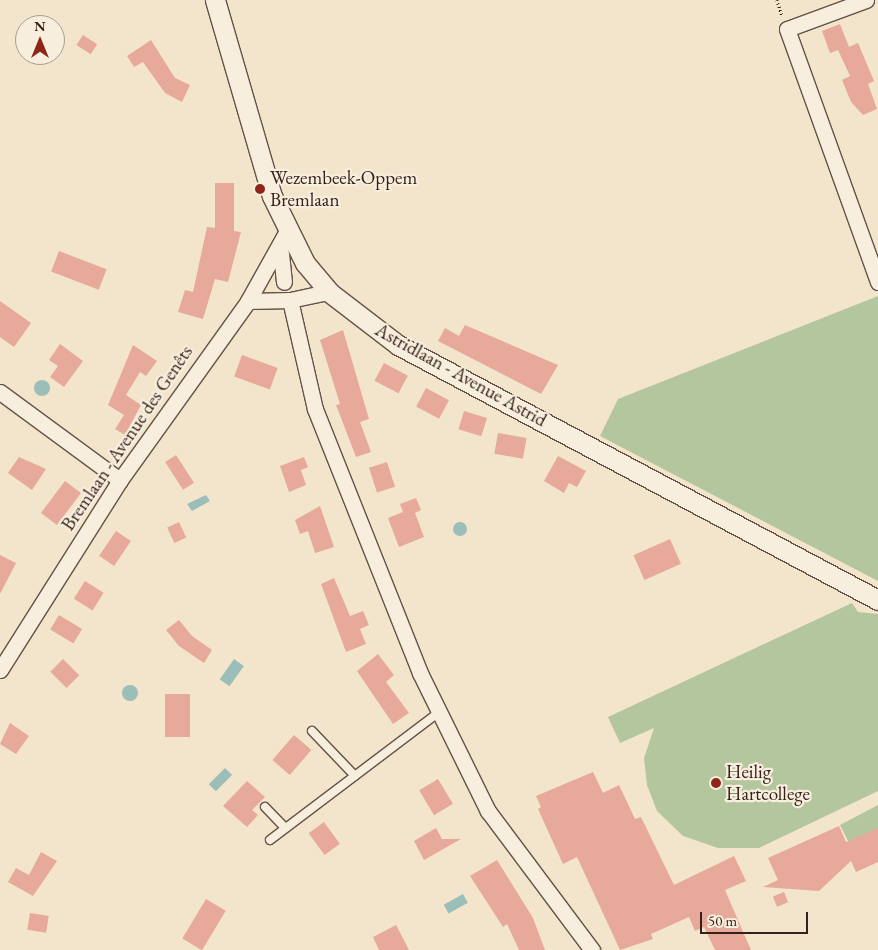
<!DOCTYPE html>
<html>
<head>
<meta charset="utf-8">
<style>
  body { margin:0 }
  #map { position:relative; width:878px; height:950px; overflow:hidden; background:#f3e5cc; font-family:"EB Garamond",serif }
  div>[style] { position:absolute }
  .green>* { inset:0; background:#b4c69d }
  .water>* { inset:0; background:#9bbfb8; transform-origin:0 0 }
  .round { border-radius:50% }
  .building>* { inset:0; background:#e7a99a; transform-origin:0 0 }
  .path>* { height:2.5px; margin-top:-1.25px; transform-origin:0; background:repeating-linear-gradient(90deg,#35211a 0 1px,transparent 0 3.5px) }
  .roads { filter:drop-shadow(1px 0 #645246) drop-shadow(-1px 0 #645246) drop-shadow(0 1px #645246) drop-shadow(0 -1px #645246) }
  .service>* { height:8px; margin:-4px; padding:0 4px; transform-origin:4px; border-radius:4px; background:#f7eede }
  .minor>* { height:15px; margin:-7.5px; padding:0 7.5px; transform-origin:7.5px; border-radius:7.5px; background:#f7eede }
  .tertiary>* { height:19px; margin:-9.5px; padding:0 9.5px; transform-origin:9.5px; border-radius:9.5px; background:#f7eede }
  .dots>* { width:14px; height:14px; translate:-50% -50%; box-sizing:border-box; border:2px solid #f7eede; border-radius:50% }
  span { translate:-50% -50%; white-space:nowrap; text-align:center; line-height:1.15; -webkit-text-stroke:4.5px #f7eede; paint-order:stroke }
  .poi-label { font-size:19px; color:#35211a }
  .left { translate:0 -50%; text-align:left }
  .street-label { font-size:19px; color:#35211a }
  .north { position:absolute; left:15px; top:15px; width:50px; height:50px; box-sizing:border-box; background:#f7eede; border:1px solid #a99c90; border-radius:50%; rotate:0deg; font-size:14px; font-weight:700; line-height:20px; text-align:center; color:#35211a }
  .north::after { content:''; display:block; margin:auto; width:18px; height:22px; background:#8f2418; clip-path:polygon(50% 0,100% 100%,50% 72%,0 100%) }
  .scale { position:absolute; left:700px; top:912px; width:108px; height:22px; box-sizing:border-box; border:2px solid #35211a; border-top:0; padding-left:6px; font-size:15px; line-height:18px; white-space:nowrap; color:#35211a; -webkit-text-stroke:4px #f7eede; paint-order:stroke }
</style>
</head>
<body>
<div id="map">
  <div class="green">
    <div style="clip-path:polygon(878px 296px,878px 581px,600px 436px,618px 399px)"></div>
    <div style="clip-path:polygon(852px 603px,858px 612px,878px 614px,878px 791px,759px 848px,718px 848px,683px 836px,657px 811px,647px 785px,644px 758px,654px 728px,620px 743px,608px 717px)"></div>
    <div style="clip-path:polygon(878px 805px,878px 829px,849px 843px,840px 825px)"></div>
  </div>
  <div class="water">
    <div class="round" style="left:34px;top:380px;width:16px;height:16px"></div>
    <div style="clip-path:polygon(206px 495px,210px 501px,192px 511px,187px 504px)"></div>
    <div class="round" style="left:453px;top:522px;width:14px;height:14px"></div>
    <div style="left:234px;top:659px;width:12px;height:25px;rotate:35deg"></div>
    <div class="round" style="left:122px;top:685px;width:16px;height:16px"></div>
    <div style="left:225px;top:768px;width:10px;height:23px;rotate:45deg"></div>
    <div style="left:463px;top:894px;width:10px;height:22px;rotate:61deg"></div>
  </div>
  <div class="building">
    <div style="clip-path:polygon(840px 24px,849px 47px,858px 43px,874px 81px,868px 84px,877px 109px,863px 115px,851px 102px,842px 80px,850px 76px,838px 50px,830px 53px,822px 31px)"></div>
    <div style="left:83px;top:35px;width:17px;height:12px;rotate:33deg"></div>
    <div style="clip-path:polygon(151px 40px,175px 78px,190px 85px,182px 102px,165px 93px,143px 62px,134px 67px,127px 56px)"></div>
    <div style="clip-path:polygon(215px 183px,234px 183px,234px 231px,241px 232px,228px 282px,215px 279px,203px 319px,178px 312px,185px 290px,193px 292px,207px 227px,215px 228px)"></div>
    <div style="left:59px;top:251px;width:51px;height:22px;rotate:21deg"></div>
    <div style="clip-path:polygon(0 301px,31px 323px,14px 347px,0 337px)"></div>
    <div style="clip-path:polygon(465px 325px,558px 365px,541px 394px,438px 341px,445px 328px,459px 336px)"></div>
    <div style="clip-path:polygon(343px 330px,369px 419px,360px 422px,371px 452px,356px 457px,336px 405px,340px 404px,320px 340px)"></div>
    <div style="clip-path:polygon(60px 344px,83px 361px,64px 387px,50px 377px,58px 366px,49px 360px)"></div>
    <div style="clip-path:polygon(133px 345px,157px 361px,146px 376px,140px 372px,126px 395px,141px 405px,125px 435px,115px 429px,124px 415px,108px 405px)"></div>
    <div style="left:242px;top:355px;width:38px;height:23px;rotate:20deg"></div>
    <div style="left:384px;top:363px;width:27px;height:20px;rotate:28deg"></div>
    <div style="left:426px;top:388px;width:26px;height:21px;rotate:28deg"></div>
    <div style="left:464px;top:411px;width:24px;height:19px;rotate:17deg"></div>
    <div style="left:498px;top:433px;width:29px;height:21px;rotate:10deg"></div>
    <div style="left:176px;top:455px;width:33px;height:13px;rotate:57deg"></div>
    <div style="clip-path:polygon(558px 456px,586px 471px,577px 487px,569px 483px,564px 493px,544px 481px)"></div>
    <div style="clip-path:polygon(19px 457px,46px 469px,32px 490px,8px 473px)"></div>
    <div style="clip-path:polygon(304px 457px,308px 467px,301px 470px,306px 485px,289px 492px,280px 466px)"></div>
    <div style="left:387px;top:462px;width:26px;height:19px;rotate:72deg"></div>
    <div style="left:65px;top:481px;width:20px;height:40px;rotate:37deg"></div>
    <div style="clip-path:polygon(416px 498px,421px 510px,415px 513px,424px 537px,399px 547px,388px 518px,403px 512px,400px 504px)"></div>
    <div style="clip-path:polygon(320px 506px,334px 547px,315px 553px,308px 531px,300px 534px,295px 520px)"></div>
    <div style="left:179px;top:522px;width:17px;height:13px;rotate:65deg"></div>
    <div style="left:116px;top:531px;width:18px;height:30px;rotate:34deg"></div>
    <div style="left:670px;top:539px;width:27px;height:40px;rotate:66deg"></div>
    <div style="clip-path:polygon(0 555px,16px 563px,0 594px)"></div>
    <div style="clip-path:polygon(334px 578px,350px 616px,363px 611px,369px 625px,360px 629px,366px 644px,346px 652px,321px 584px)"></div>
    <div style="left:85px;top:581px;width:22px;height:21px;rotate:32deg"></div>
    <div style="left:59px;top:615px;width:27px;height:17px;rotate:31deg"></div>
    <div style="clip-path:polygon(179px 620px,192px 636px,212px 650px,204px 663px,179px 646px,166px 630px)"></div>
    <div style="clip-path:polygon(378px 654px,394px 675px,386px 682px,409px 713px,393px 724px,357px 671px)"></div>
    <div style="left:63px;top:659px;width:23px;height:18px;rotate:45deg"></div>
    <div style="left:165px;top:694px;width:25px;height:43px"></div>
    <div style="clip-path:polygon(10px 723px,29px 736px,16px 754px,0 744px)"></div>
    <div style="left:294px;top:735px;width:23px;height:33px;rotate:41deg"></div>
    <div style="clip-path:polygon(593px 772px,603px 793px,619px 785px,635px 819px,641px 817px,674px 885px,734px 856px,746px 881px,725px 890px,751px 950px,715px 950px,704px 927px,695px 931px,689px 917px,651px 934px,653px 939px,620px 950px,577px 857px,563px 864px,538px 809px,541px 807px,536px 796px)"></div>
    <div style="left:438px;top:779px;width:29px;height:22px;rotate:59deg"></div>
    <div style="clip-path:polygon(247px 781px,265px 797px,252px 810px,258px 815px,247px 827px,223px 806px)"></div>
    <div style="left:324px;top:822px;width:27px;height:19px;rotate:54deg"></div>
    <div style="clip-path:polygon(839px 826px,846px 842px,878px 828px,878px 862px,856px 872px,851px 861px,819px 891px,763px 887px,778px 880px,768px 858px)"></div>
    <div style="clip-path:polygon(436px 828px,442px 839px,461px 839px,424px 860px,414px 841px)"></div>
    <div style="clip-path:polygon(41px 852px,57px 861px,33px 896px,8px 882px,16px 868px,29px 875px)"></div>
    <div style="clip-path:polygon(497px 860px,533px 918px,545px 950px,519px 950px,507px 924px,503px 927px,470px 876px)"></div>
    <div style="left:784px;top:892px;width:11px;height:12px;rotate:68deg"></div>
    <div style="left:206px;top:899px;width:23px;height:46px;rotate:31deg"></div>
    <div style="left:30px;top:913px;width:19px;height:17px;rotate:9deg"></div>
    <div style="clip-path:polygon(396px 925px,409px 950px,379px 950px,373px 937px)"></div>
  </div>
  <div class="path">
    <div style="left:777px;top:0;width:16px;rotate:72deg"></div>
  </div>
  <div class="roads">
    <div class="service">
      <div style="left:312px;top:731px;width:62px;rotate:46.3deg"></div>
      <div style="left:265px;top:807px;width:29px;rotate:46deg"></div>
      <div style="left:270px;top:840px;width:212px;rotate:-37.1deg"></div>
    </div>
    <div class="minor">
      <div style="left:866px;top:0;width:84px;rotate:159.8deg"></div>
      <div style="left:787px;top:29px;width:269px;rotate:70.2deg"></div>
      <div style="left:280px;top:244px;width:38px;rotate:84deg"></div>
      <div style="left:290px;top:300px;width:112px;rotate:77.1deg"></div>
      <div style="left:315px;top:409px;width:284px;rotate:68.3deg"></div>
      <div style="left:420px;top:673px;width:154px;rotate:63.8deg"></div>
      <div style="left:488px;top:811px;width:174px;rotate:53.2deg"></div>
      <div style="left:248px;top:301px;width:42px;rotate:-1.4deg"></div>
      <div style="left:290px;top:300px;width:40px;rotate:-12deg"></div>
      <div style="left:0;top:392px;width:149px;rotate:36.3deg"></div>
      <div style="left:0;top:670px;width:225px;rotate:-57.7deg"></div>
      <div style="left:120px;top:480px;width:220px;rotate:-54.4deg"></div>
      <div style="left:248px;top:301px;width:82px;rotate:-60.9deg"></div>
    </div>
    <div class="tertiary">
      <div style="left:215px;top:0;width:204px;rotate:73.8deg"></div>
      <div style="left:272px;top:196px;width:75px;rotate:63.8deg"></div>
      <div style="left:305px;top:263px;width:38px;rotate:50deg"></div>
      <div style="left:329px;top:292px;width:87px;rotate:37.5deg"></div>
      <div style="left:398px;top:345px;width:544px;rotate:27.98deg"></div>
    </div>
  </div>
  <div class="dots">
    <div style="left:260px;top:189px;background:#8f2418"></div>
    <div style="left:716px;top:783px;background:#8f2418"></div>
  </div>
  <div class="poi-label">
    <span class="left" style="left:270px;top:189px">Wezembeek-Oppem<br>Bremlaan</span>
    <span class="left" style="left:726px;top:783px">Heilig<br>Hartcollege</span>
  </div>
  <div class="street-label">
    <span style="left:461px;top:375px;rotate:29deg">Astridlaan - Avenue Astrid</span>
    <span style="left:127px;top:438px;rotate:-56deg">Bremlaan - Avenue des Genêts</span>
  </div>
  <div class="north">N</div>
  <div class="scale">50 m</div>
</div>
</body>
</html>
